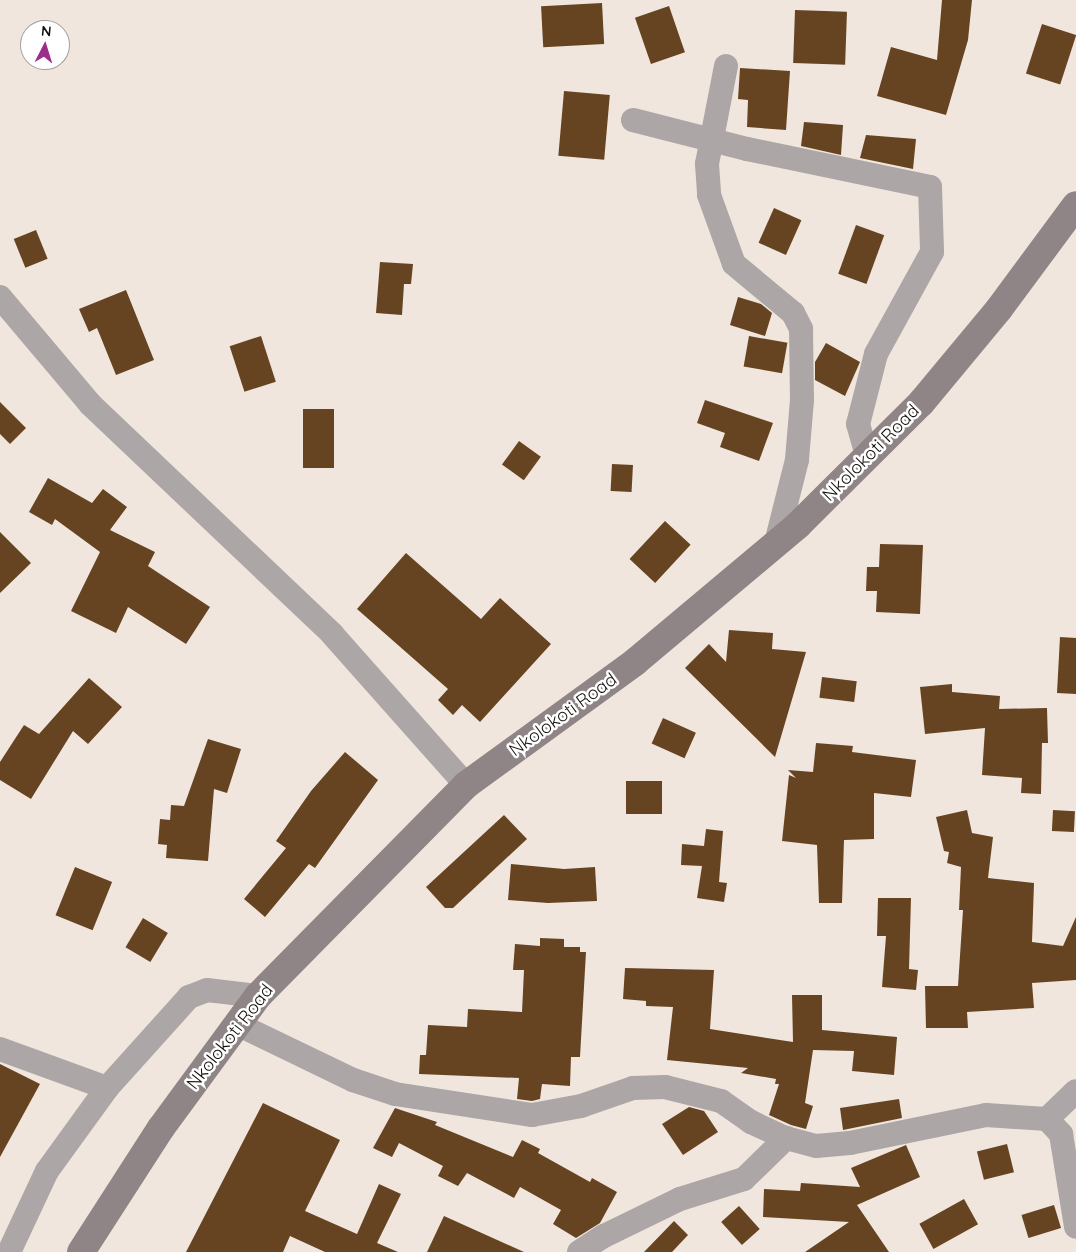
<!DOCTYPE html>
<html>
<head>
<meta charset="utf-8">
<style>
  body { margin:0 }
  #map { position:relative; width:1076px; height:1252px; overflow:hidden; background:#f1e6dd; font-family:Quicksand,sans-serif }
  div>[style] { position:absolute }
  .building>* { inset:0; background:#642; transform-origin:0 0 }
  .street>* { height:24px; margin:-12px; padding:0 12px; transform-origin:12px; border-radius:12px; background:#aca6a7 }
  .secondary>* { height:28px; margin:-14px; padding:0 14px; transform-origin:14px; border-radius:14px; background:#8f8587 }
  span { translate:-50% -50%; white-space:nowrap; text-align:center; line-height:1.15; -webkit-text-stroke:5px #fff; paint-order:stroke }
  .street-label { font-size:18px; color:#15110e }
  .north { position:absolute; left:20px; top:20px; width:50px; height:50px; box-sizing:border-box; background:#fff; border:1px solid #a1a09f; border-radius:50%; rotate:5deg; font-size:14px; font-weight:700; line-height:20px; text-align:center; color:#15110e }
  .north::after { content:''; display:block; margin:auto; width:18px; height:22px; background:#9c2d8b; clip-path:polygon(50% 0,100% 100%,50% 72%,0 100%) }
</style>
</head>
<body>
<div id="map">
  <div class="building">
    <div style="clip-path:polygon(942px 0,972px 0,968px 40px,946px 115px,877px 96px,891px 47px,937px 60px)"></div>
    <div style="left:602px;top:3px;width:41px;height:61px;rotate:87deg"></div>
    <div style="left:669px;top:6px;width:49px;height:36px;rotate:71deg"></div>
    <div style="left:795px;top:10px;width:52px;height:53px;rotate:2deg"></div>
    <div style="left:1042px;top:24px;width:36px;height:52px;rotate:18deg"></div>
    <div style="clip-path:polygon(740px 68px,790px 71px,786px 130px,747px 127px,748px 100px,738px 99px)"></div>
    <div style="left:564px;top:91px;width:46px;height:65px;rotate:5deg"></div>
    <div style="clip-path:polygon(804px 122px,843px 125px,841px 155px,801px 146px)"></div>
    <div style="clip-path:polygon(866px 135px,916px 139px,913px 169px,860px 158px)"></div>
    <div style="left:774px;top:208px;width:30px;height:38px;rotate:24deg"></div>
    <div style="left:856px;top:225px;width:30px;height:52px;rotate:20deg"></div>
    <div style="left:36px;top:230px;width:31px;height:24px;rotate:68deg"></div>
    <div style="clip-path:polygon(380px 262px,413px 264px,411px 284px,404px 284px,402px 315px,376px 313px)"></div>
    <div style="clip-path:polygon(126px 290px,154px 360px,116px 375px,97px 328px,89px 332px,79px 309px)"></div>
    <div style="clip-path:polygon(738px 297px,761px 304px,772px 313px,765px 336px,730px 325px)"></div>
    <div style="left:261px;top:336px;width:48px;height:33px;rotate:72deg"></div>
    <div style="left:749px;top:336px;width:39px;height:31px;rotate:10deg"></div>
    <div style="clip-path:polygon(826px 343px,860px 362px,845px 396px,815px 380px,815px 362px)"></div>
    <div style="clip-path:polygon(705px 400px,773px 423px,759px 461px,720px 447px,725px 433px,697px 423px)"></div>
    <div style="clip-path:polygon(0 402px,26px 428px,10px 444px,0 434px)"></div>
    <div style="left:303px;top:409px;width:31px;height:59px"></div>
    <div style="left:519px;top:441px;width:27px;height:29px;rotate:36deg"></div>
    <div style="left:612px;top:464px;width:21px;height:27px;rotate:3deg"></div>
    <div style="clip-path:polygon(48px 478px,92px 503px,103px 489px,127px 507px,110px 530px,155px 552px,148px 566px,210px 607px,186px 644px,128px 607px,116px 633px,71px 611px,100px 552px,55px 519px,52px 525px,29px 512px)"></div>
    <div style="left:665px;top:521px;width:35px;height:52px;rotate:43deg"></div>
    <div style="clip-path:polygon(0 532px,31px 563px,0 593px)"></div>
    <div style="clip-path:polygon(880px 544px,923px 545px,920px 614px,876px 612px,877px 591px,866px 591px,867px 567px,879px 567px)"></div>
    <div style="clip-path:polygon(406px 553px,481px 619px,500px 598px,551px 644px,480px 722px,462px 705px,453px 715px,438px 700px,448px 689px,357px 609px)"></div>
    <div style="clip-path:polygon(729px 630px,773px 633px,772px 649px,806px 652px,775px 757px,685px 668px,709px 644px,726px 662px)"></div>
    <div style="clip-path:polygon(1060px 637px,1076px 638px,1076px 694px,1057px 693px)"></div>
    <div style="left:822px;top:677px;width:35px;height:21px;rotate:7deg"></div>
    <div style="clip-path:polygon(89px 678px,122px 707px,88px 744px,73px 731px,31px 799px,0 780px,0 762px,24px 725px,39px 734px)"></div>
    <div style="clip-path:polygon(952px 684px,952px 692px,1000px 696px,999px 709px,1047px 708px,1048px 743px,1042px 743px,1041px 794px,1021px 793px,1022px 778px,982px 775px,985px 728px,925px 734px,920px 687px)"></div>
    <div style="left:663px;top:718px;width:36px;height:28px;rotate:24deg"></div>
    <div style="clip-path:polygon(208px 739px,241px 749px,227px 793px,214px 789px,208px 861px,166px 858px,167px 845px,158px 844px,160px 819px,170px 820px,171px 805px,184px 806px)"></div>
    <div style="clip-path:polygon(816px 743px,853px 746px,852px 752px,916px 760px,911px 797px,874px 793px,874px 839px,844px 840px,842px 903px,819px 903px,817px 845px,782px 841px,789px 775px,796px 778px,788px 770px,813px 772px)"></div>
    <div style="clip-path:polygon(345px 752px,378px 780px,315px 868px,309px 864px,265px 917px,244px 899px,286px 848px,276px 841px,311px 791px)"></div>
    <div style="left:626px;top:781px;width:36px;height:33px"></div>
    <div style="clip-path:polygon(967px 810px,972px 833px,993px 837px,988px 878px,1034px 883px,1032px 942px,1063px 946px,1076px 917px,1076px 980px,1032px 983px,1034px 1008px,967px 1012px,968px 1028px,926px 1028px,925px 986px,958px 986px,963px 910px,959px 910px,961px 867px,947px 863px,949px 852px,944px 851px,936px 817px)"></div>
    <div style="left:1053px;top:810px;width:22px;height:21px;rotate:3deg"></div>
    <div style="clip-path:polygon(504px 815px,527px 839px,453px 908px,445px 908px,426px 887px)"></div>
    <div style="clip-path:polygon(706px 829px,723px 831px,719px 882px,727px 883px,724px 902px,697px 898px,702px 866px,681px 865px,682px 844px,704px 846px)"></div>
    <div style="clip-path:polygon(511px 864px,564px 869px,595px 867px,597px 901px,548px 903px,508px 900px)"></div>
    <div style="left:75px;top:867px;width:40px;height:52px;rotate:22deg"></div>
    <div style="clip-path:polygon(878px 898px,911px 898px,909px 969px,918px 970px,916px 990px,882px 987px,886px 936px,877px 936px)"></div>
    <div style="left:143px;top:918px;width:29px;height:34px;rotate:31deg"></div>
    <div style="clip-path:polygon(540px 938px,564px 939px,564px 947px,580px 947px,580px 952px,586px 952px,580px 1057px,571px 1057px,570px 1086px,542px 1084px,540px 1099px,532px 1101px,517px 1099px,519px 1078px,419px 1074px,420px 1055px,426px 1055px,428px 1025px,467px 1027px,468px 1009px,522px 1012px,524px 970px,513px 970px,515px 944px,540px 946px)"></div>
    <div style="clip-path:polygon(625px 968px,714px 970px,710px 1029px,793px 1042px,792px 995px,822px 995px,822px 1030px,897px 1037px,894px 1075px,852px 1071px,854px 1051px,813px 1050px,805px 1103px,813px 1106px,806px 1129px,791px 1125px,769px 1115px,779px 1084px,775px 1084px,776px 1079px,741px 1073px,748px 1068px,667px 1060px,673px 1007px,646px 1006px,646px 1001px,623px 999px)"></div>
    <div style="clip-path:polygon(0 1064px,40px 1084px,0 1157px)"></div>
    <div style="clip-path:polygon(899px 1099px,902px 1118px,843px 1130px,840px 1108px)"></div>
    <div style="clip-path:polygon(263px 1103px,340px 1140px,305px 1211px,357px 1234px,379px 1184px,401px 1194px,377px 1243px,398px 1252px,325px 1252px,290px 1236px,283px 1252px,186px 1252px)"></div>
    <div style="clip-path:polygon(689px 1107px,704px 1111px,718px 1132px,683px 1155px,662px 1124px)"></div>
    <div style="clip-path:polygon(395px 1108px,437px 1122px,435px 1125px,513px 1157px,522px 1140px,540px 1149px,538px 1153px,590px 1182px,592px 1178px,617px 1192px,600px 1223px,576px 1238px,553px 1224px,561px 1210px,520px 1187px,514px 1198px,467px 1173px,458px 1186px,438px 1176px,443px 1166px,399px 1143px,392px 1157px,373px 1148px)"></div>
    <div style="left:1007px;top:1144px;width:29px;height:31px;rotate:76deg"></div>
    <div style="clip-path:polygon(906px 1145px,920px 1177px,857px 1205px,889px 1252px,805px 1252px,849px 1222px,763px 1217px,764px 1189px,800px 1191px,801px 1183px,860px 1187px,851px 1168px)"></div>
    <div style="left:964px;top:1199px;width:29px;height:51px;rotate:61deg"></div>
    <div style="left:1054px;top:1205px;width:24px;height:34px;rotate:73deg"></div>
    <div style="left:739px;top:1206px;width:31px;height:24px;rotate:48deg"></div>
    <div style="clip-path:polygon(444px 1216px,524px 1252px,427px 1252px)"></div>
    <div style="clip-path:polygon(674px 1221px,688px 1235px,672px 1252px,644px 1252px)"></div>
  </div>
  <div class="street">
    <div style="left:726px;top:66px;width:100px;rotate:101deg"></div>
    <div style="left:707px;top:164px;width:31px;rotate:86deg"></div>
    <div style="left:709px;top:195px;width:73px;rotate:70.1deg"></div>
    <div style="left:734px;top:264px;width:77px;rotate:39.7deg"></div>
    <div style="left:793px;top:313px;width:18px;rotate:63deg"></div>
    <div style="left:801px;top:329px;width:71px;rotate:89.2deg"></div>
    <div style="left:802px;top:400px;width:60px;rotate:94.8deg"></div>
    <div style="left:797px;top:460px;width:86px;rotate:104.2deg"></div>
    <div style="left:633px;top:120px;width:118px;rotate:14.3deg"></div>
    <div style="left:747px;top:149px;width:187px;rotate:11.7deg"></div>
    <div style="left:930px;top:187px;width:65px;rotate:88.2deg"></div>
    <div style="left:932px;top:252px;width:116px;rotate:118.8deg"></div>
    <div style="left:876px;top:354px;width:72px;rotate:104.4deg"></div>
    <div style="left:858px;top:424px;width:33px;rotate:74deg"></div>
    <div style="left:0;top:297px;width:140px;rotate:49.9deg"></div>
    <div style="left:90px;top:404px;width:334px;rotate:43.5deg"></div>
    <div style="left:332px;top:634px;width:202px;rotate:48.4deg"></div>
    <div style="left:237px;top:1024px;width:129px;rotate:25.8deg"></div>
    <div style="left:353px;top:1080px;width:44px;rotate:18.4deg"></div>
    <div style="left:395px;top:1094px;width:139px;rotate:8.7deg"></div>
    <div style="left:532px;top:1115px;width:50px;rotate:-10.4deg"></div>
    <div style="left:581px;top:1106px;width:55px;rotate:-19.1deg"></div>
    <div style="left:633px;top:1088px;width:32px;rotate:-2deg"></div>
    <div style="left:665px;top:1087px;width:58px;rotate:14deg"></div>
    <div style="left:721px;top:1101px;width:37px;rotate:35deg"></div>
    <div style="left:751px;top:1122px;width:38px;rotate:25deg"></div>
    <div style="left:786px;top:1138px;width:31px;rotate:15deg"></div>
    <div style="left:816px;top:1146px;width:34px;rotate:-5deg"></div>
    <div style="left:850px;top:1143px;width:139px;rotate:-11.6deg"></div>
    <div style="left:986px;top:1115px;width:61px;rotate:3.8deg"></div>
    <div style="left:1047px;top:1119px;width:21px;rotate:47deg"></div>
    <div style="left:1061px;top:1134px;width:94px;rotate:80.8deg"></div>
    <div style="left:0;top:1049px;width:114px;rotate:20deg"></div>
    <div style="left:1047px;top:1119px;width:40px;rotate:-44deg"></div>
    <div style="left:9px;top:1252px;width:89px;rotate:-64.9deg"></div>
    <div style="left:47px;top:1171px;width:102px;rotate:-54.1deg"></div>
    <div style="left:107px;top:1088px;width:122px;rotate:-48deg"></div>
    <div style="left:189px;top:997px;width:19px;rotate:-21deg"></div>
    <div style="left:207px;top:990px;width:51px;rotate:6.7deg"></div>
    <div style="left:579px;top:1252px;width:30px;rotate:-33deg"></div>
    <div style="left:604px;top:1236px;width:85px;rotate:-26deg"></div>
    <div style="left:680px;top:1199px;width:67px;rotate:-17.4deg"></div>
    <div style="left:744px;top:1179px;width:59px;rotate:-44.3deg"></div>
  </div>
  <div class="secondary">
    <div style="left:81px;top:1252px;width:148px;rotate:-57.2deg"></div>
    <div style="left:161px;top:1128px;width:164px;rotate:-53.7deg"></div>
    <div style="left:258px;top:996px;width:296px;rotate:-45.4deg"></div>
    <div style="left:466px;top:785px;width:209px;rotate:-36deg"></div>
    <div style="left:635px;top:662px;width:213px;rotate:-40deg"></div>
    <div style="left:798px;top:525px;width:173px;rotate:-44.8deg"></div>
    <div style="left:921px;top:403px;width:122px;rotate:-50.3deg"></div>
    <div style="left:999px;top:309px;width:129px;rotate:-53.5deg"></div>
  </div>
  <div class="street-label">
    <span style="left:871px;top:453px;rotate:-45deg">Nkolokoti Road</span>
    <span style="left:563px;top:715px;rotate:-36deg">Nkolokoti Road</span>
    <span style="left:230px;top:1037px;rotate:-52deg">Nkolokoti Road</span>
  </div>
  <div class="north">N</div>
</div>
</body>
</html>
